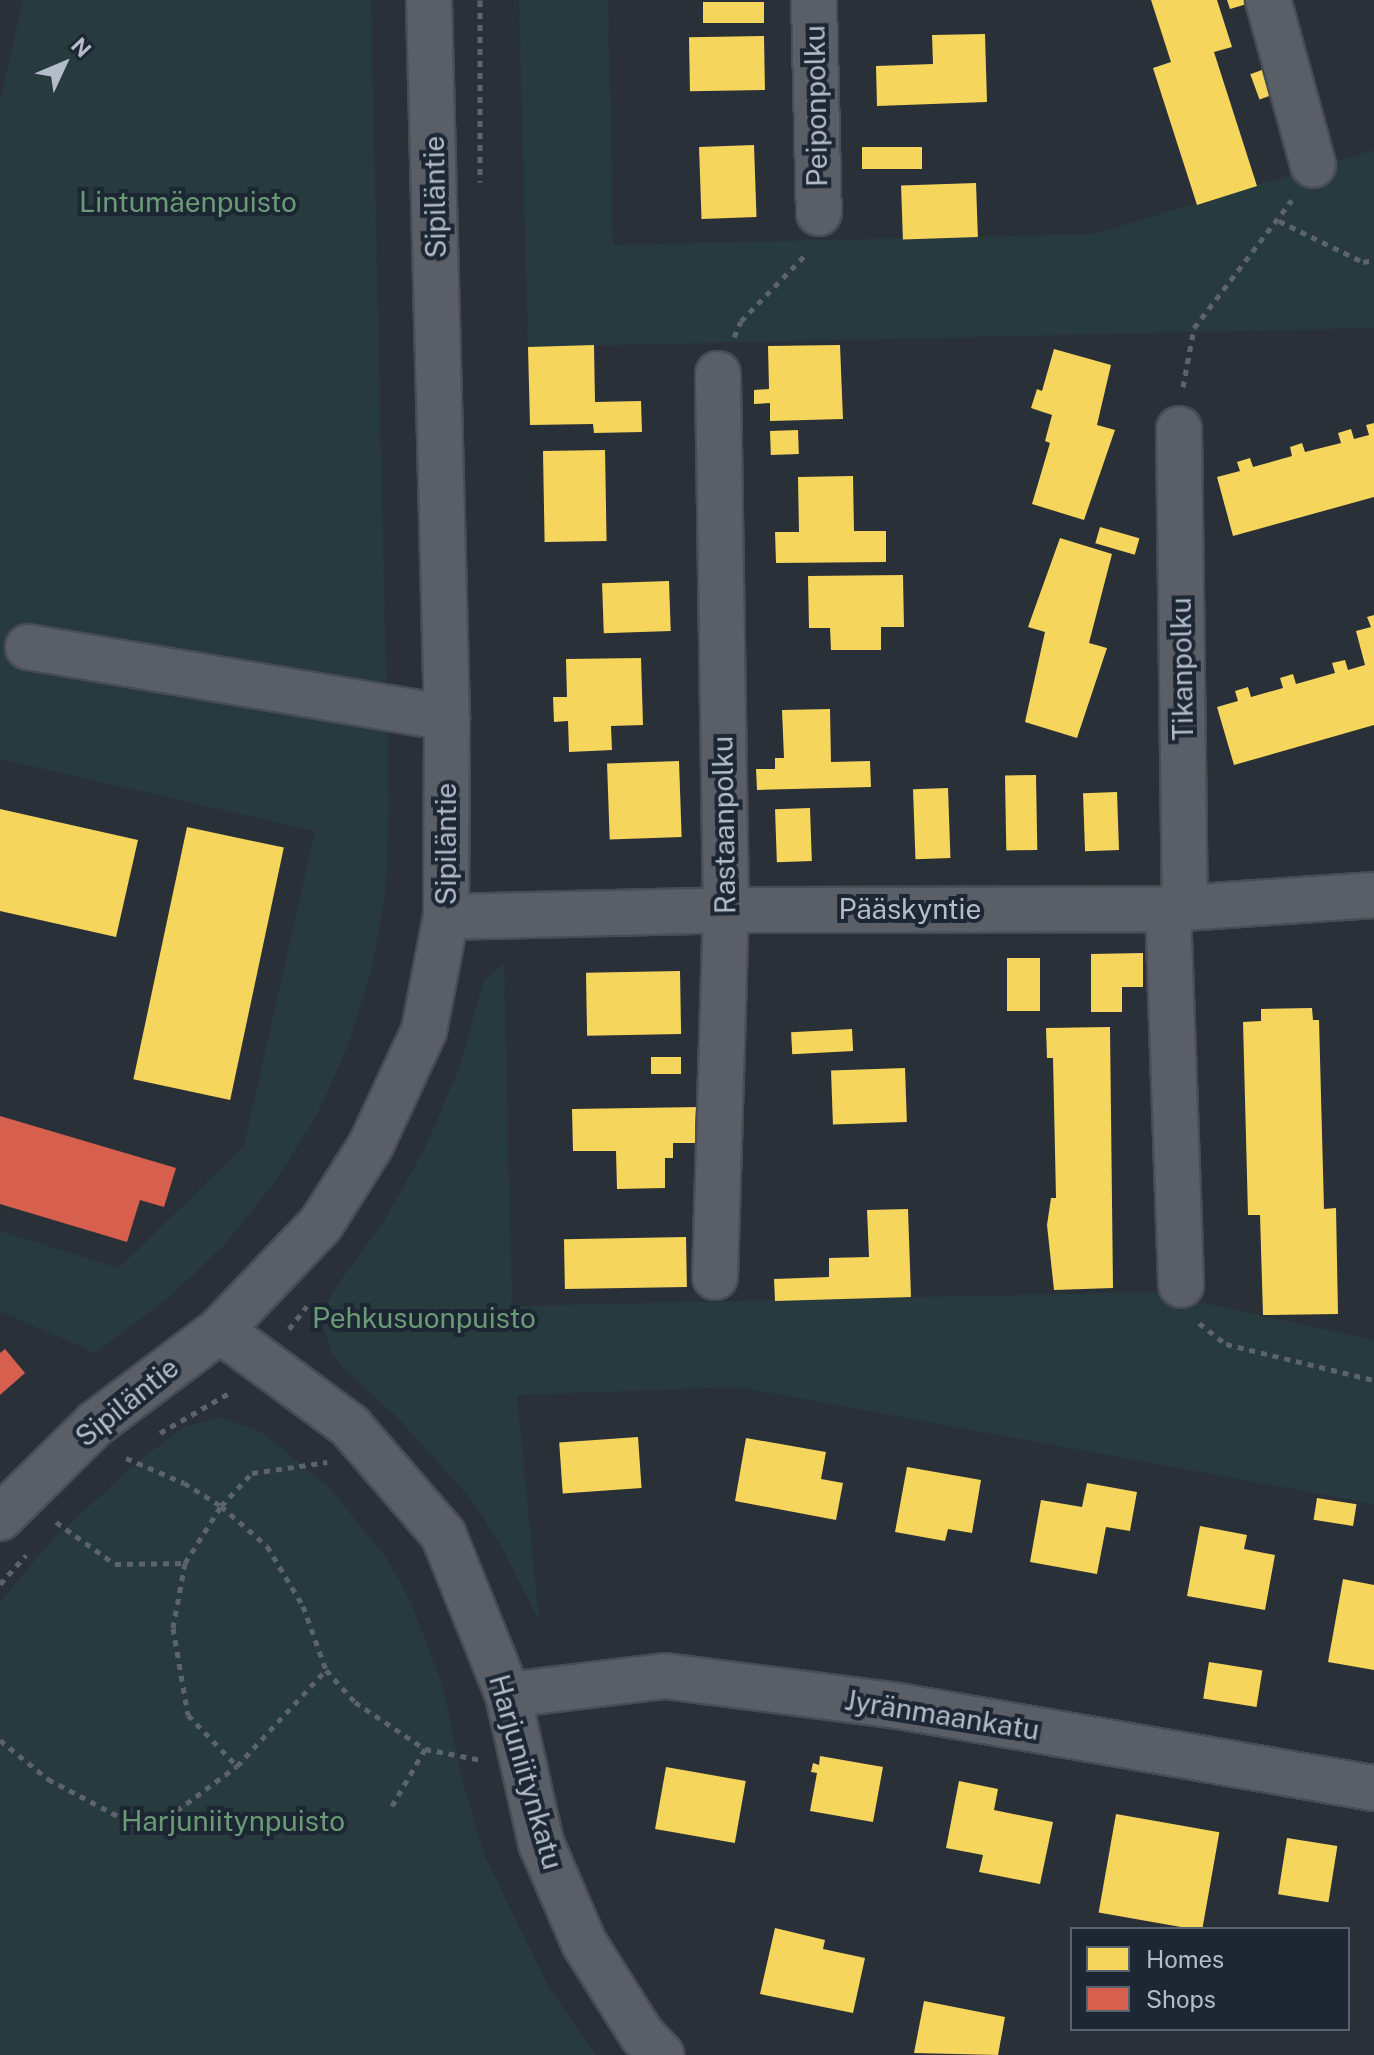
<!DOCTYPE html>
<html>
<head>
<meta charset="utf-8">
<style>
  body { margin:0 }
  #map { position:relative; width:1374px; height:2055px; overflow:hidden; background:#2a3038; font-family:"Public Sans",sans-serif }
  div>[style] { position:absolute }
  .green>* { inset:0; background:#273a3e }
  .homes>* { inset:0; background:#f6d55c; transform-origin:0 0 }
  .shops>* { inset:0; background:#d6604d }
  .path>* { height:5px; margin-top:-2.5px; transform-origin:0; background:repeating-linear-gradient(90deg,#5d636a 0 6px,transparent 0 12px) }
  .roads { filter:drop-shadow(2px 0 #484c53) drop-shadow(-2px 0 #484c53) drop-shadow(0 2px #484c53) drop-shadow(0 -2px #484c53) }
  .minor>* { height:44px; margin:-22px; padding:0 22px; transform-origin:22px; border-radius:22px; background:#5a5e66 }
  span { translate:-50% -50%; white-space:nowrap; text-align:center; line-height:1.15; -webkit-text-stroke:8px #1d2633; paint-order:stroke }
  .street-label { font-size:28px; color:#b4bcc9 }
  .park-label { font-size:28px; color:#6b9a76 }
  .legend { position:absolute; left:1070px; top:1927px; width:280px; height:104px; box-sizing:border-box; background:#1d2633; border:2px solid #59626f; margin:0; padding:10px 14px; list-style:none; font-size:24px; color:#b4bcc9 }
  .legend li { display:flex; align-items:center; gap:16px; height:40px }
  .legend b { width:40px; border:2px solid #59626f }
  .north { position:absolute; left:24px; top:24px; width:80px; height:80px; -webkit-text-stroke:6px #1d2633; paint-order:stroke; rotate:46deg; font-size:22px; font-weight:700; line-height:32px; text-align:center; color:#b4bcc9 }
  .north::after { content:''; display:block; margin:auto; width:28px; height:36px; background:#b4bcc9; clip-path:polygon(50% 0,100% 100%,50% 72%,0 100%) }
</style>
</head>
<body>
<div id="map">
  <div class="green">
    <div style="clip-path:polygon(23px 0,371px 0,389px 808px,385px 893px,372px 968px,349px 1043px,317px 1115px,275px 1182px,227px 1242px,172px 1295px,95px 1353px,0 1311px,0 1231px,119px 1268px,244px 1146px,315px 831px,0 759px,0 102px)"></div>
    <div style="clip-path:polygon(519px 0,608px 0,613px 245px,1094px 234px,1374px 150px,1374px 328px,528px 347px)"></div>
    <div style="clip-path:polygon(504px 964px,512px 1306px,1153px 1292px,1374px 1340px,1374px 1504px,739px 1387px,517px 1395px,539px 1621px,498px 1540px,471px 1499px,399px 1419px,344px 1369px,331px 1352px,324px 1327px,328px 1302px,338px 1284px,382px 1224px,424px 1150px,458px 1072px,484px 980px)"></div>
    <div style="clip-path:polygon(219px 1417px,261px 1432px,328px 1486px,387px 1559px,410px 1600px,443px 1687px,464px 1787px,485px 1857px,550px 1989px,596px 2055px,0 2055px,0 1602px,52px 1540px,141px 1459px,183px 1428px)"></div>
  </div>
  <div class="homes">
    <div style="clip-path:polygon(1151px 0,1217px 0,1232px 47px,1214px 52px,1257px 186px,1197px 205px,1153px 68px,1171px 62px)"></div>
    <div style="clip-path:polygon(1227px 0,1250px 0,1250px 3px,1230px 9px)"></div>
    <div style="left:764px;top:2px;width:21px;height:61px;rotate:90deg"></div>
    <div style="clip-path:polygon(985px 34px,987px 102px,877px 106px,876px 66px,933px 64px,932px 35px)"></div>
    <div style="left:764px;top:36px;width:54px;height:75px;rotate:89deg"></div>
    <div style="left:1270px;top:67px;width:27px;height:21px;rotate:70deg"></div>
    <div style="left:754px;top:145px;width:72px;height:55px;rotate:88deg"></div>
    <div style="left:862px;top:147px;width:60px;height:22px"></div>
    <div style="left:976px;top:183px;width:54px;height:75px;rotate:88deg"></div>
    <div style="clip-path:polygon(594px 345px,595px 402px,641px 401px,642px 432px,594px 433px,593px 424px,530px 425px,528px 347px)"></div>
    <div style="clip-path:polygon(840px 345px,843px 419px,770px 421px,770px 403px,754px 404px,754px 390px,769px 389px,768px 346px)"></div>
    <div style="clip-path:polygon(1054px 349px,1111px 365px,1097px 425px,1115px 430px,1084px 520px,1032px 504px,1050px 443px,1045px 441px,1052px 415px,1031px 408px,1037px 389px,1042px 391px)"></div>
    <div style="clip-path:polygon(1374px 423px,1374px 497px,1233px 536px,1217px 477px,1240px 471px,1237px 462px,1250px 458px,1253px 467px,1292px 456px,1290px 447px,1302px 443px,1305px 452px,1341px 443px,1338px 433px,1351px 429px,1354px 439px,1369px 435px,1366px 425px)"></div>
    <div style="left:798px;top:430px;width:24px;height:28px;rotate:88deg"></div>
    <div style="left:605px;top:450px;width:91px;height:62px;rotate:89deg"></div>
    <div style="clip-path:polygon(853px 476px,854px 531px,886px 531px,886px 562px,776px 563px,775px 532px,799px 532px,798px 477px)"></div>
    <div style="left:1100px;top:527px;width:41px;height:17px;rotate:16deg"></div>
    <div style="clip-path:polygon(1060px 538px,1112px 554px,1089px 643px,1107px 648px,1077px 738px,1025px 722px,1045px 632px,1028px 627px)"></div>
    <div style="clip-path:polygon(903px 575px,904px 627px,881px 627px,881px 650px,831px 650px,830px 628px,809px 628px,808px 576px)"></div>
    <div style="left:669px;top:581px;width:50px;height:67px;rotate:88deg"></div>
    <div style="clip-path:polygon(1374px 615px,1374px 725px,1234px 765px,1217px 707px,1238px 701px,1235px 691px,1248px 687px,1251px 697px,1283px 688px,1280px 678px,1293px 674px,1296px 684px,1335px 673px,1332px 663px,1345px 660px,1348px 670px,1365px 665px,1356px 631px,1371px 627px,1367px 617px)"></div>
    <div style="clip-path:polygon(641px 658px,643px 725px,611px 726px,612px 750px,569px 752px,568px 721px,554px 722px,553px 697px,567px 697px,566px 659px)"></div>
    <div style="clip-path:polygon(830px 709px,831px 762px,870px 761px,871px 787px,757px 790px,756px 769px,775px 769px,775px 758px,784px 758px,782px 710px)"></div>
    <div style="left:679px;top:761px;width:76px;height:72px;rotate:88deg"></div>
    <div style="left:1036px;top:775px;width:75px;height:31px;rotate:89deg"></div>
    <div style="left:948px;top:788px;width:70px;height:35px;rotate:88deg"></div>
    <div style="left:1117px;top:792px;width:58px;height:34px;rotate:88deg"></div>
    <div style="left:810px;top:808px;width:53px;height:35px;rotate:88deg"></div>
    <div style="clip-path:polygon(0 809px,138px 840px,116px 937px,0 911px)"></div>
    <div style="left:187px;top:827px;width:99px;height:258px;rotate:12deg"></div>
    <div style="clip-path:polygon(1143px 953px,1143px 987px,1122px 987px,1122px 1012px,1091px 1012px,1091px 954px)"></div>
    <div style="left:1007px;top:958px;width:33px;height:53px"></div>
    <div style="left:680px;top:971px;width:63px;height:94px;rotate:89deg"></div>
    <div style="clip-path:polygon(1312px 1008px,1313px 1020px,1319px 1020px,1324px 1209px,1336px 1208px,1338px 1314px,1263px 1315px,1260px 1215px,1248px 1215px,1243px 1022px,1261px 1021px,1261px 1009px)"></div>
    <div style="clip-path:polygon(1110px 1027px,1113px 1288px,1054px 1290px,1047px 1225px,1051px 1198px,1056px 1198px,1053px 1058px,1047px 1058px,1046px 1028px)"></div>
    <div style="left:852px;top:1029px;width:22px;height:61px;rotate:87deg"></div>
    <div style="left:651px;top:1057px;width:30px;height:17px"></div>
    <div style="left:905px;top:1068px;width:54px;height:74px;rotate:88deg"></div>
    <div style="clip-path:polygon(701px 1107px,701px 1143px,673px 1143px,673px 1158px,665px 1158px,665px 1188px,617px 1189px,616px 1151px,573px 1151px,572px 1109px)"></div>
    <div style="clip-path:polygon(908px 1209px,911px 1297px,775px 1301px,774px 1279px,829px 1277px,829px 1258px,869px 1257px,867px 1210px)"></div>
    <div style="left:686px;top:1237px;width:50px;height:122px;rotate:89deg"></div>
    <div style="left:638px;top:1437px;width:51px;height:79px;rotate:86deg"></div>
    <div style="clip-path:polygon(746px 1438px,826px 1452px,821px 1479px,843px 1483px,836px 1520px,735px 1501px)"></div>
    <div style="clip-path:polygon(907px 1467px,981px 1480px,972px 1533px,948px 1529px,945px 1541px,895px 1532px)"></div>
    <div style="clip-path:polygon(1087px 1483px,1137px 1492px,1130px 1531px,1106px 1527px,1097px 1574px,1030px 1562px,1041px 1500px,1082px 1507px)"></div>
    <div style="left:1317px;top:1498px;width:40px;height:22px;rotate:9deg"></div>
    <div style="clip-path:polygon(1200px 1526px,1247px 1535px,1244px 1549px,1275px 1555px,1265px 1610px,1187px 1596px)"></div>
    <div style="clip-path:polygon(1343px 1579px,1374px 1585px,1374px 1670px,1328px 1662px)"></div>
    <div style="left:1209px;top:1662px;width:54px;height:37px;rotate:9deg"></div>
    <div style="clip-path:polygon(820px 1756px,883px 1767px,873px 1822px,810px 1811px,817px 1773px,811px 1772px,813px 1763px,819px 1765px)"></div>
    <div style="left:666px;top:1767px;width:81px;height:63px;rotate:10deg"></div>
    <div style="clip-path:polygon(959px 1781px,998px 1789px,994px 1810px,1053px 1822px,1040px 1884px,979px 1872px,983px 1855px,946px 1848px)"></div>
    <div style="left:1116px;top:1814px;width:105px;height:100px;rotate:10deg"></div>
    <div style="left:1287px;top:1838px;width:51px;height:57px;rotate:9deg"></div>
    <div style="clip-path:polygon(775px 1928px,825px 1940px,823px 1949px,865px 1958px,853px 2013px,760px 1994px)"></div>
    <div style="clip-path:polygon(924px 2001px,1005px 2017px,998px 2055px,914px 2053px)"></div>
  </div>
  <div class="shops">
    <div style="clip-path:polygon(0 1116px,176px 1168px,164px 1207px,140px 1200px,127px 1242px,0 1204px)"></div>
    <div style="clip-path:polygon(5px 1349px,25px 1373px,0 1395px,0 1353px)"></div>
  </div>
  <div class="path">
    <div style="left:480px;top:0;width:182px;rotate:90deg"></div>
    <div style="left:1279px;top:221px;width:93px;rotate:26deg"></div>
    <div style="left:1363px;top:262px;width:11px;rotate:-10deg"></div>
    <div style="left:734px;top:337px;width:17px;rotate:-66deg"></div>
    <div style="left:741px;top:321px;width:96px;rotate:-45.8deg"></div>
    <div style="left:1183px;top:387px;width:60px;rotate:-79.4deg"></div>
    <div style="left:1194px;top:328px;width:161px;rotate:-52.6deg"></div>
    <div style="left:1199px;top:1323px;width:34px;rotate:38deg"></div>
    <div style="left:1226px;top:1344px;width:152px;rotate:13.7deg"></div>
    <div style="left:289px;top:1329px;width:29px;rotate:-52deg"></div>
    <div style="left:160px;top:1433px;width:82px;rotate:-30deg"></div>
    <div style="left:126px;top:1458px;width:63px;rotate:23.3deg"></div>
    <div style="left:184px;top:1483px;width:44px;rotate:31.9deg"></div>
    <div style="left:221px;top:1506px;width:61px;rotate:41deg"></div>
    <div style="left:267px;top:1546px;width:70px;rotate:59deg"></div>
    <div style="left:303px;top:1606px;width:68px;rotate:70.2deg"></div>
    <div style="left:326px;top:1670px;width:43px;rotate:47.8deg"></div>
    <div style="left:355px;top:1702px;width:84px;rotate:33.9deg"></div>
    <div style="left:425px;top:1749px;width:58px;rotate:10.9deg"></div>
    <div style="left:56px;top:1522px;width:72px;rotate:35.4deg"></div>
    <div style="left:115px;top:1564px;width:70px;rotate:-0.8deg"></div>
    <div style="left:185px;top:1563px;width:67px;rotate:-57.7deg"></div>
    <div style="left:221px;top:1506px;width:45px;rotate:-46.8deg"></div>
    <div style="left:252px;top:1473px;width:76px;rotate:-8.3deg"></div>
    <div style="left:185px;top:1563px;width:66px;rotate:100.5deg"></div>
    <div style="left:173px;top:1628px;width:88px;rotate:80.2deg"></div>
    <div style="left:188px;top:1715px;width:71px;rotate:46.1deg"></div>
    <div style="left:0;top:1584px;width:39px;rotate:-48deg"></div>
    <div style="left:0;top:1740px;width:62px;rotate:39.1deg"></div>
    <div style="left:48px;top:1779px;width:94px;rotate:27.9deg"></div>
    <div style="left:131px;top:1823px;width:36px;rotate:-8deg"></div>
    <div style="left:167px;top:1818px;width:87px;rotate:-36.6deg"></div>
    <div style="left:237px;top:1766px;width:131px;rotate:-47.2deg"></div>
    <div style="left:392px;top:1806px;width:66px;rotate:-59.9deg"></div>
  </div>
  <div class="roads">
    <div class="minor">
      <div style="left:814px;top:0;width:213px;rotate:88.7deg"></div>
      <div style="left:1268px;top:0;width:171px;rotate:74.7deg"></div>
      <div style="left:1179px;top:429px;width:479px;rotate:89.3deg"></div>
      <div style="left:28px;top:647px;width:425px;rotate:9.6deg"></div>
      <div style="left:1168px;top:909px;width:376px;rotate:88deg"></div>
      <div style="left:446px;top:917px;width:280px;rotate:-1.4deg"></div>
      <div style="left:726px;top:910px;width:442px;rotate:-0.1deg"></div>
      <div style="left:1168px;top:909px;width:206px;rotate:-3.9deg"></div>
      <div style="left:715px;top:1277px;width:367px;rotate:-88.3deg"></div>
      <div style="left:726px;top:910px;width:536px;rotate:-90.86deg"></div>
      <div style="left:220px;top:1330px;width:162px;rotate:36.4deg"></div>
      <div style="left:350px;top:1426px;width:143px;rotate:49.3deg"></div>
      <div style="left:443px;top:1534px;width:174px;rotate:68deg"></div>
      <div style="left:508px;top:1695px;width:152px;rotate:77.4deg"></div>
      <div style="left:541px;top:1843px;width:109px;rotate:66.7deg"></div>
      <div style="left:584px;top:1943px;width:109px;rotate:57.8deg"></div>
      <div style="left:642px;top:2035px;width:28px;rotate:46deg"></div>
      <div style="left:0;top:1518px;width:134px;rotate:-44.7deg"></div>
      <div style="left:95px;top:1424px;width:156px;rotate:-36.9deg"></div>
      <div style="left:220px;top:1330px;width:146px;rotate:-46.4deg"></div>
      <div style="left:321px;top:1224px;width:93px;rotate:-57.7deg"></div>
      <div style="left:371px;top:1145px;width:126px;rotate:-65.1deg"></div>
      <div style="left:424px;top:1031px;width:116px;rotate:-79.1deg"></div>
      <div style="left:446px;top:917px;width:199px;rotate:-89.7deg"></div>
      <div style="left:447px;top:718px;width:718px;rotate:-91.44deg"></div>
      <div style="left:508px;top:1695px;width:158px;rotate:-6.9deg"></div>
      <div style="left:665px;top:1676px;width:235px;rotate:7.3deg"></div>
      <div style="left:898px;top:1706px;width:483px;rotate:9.8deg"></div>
    </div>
  </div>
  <div class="street-label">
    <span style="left:816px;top:106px;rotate:-91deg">Peiponpolku</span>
    <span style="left:435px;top:197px;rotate:-91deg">Sipiläntie</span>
    <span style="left:1182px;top:669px;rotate:-91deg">Tikanpolku</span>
    <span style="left:724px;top:825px;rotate:-91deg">Rastaanpolku</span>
    <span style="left:446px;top:844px;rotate:-90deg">Sipiläntie</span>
    <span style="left:910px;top:909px">Pääskyntie</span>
    <span style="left:127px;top:1402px;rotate:-39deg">Sipiläntie</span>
    <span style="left:942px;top:1715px;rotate:9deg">Jyränmaankatu</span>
    <span style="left:526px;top:1772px;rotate:74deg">Harjuniitynkatu</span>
  </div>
  <div class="park-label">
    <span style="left:188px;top:202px">Lintumäenpuisto</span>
    <span style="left:424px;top:1318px">Pehkusuonpuisto</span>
    <span style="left:233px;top:1821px">Harjuniitynpuisto</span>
  </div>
  <ul class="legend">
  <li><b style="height:22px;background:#f6d55c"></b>Homes</li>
  <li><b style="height:22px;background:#d6604d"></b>Shops</li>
  </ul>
  <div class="north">N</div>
</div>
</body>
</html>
